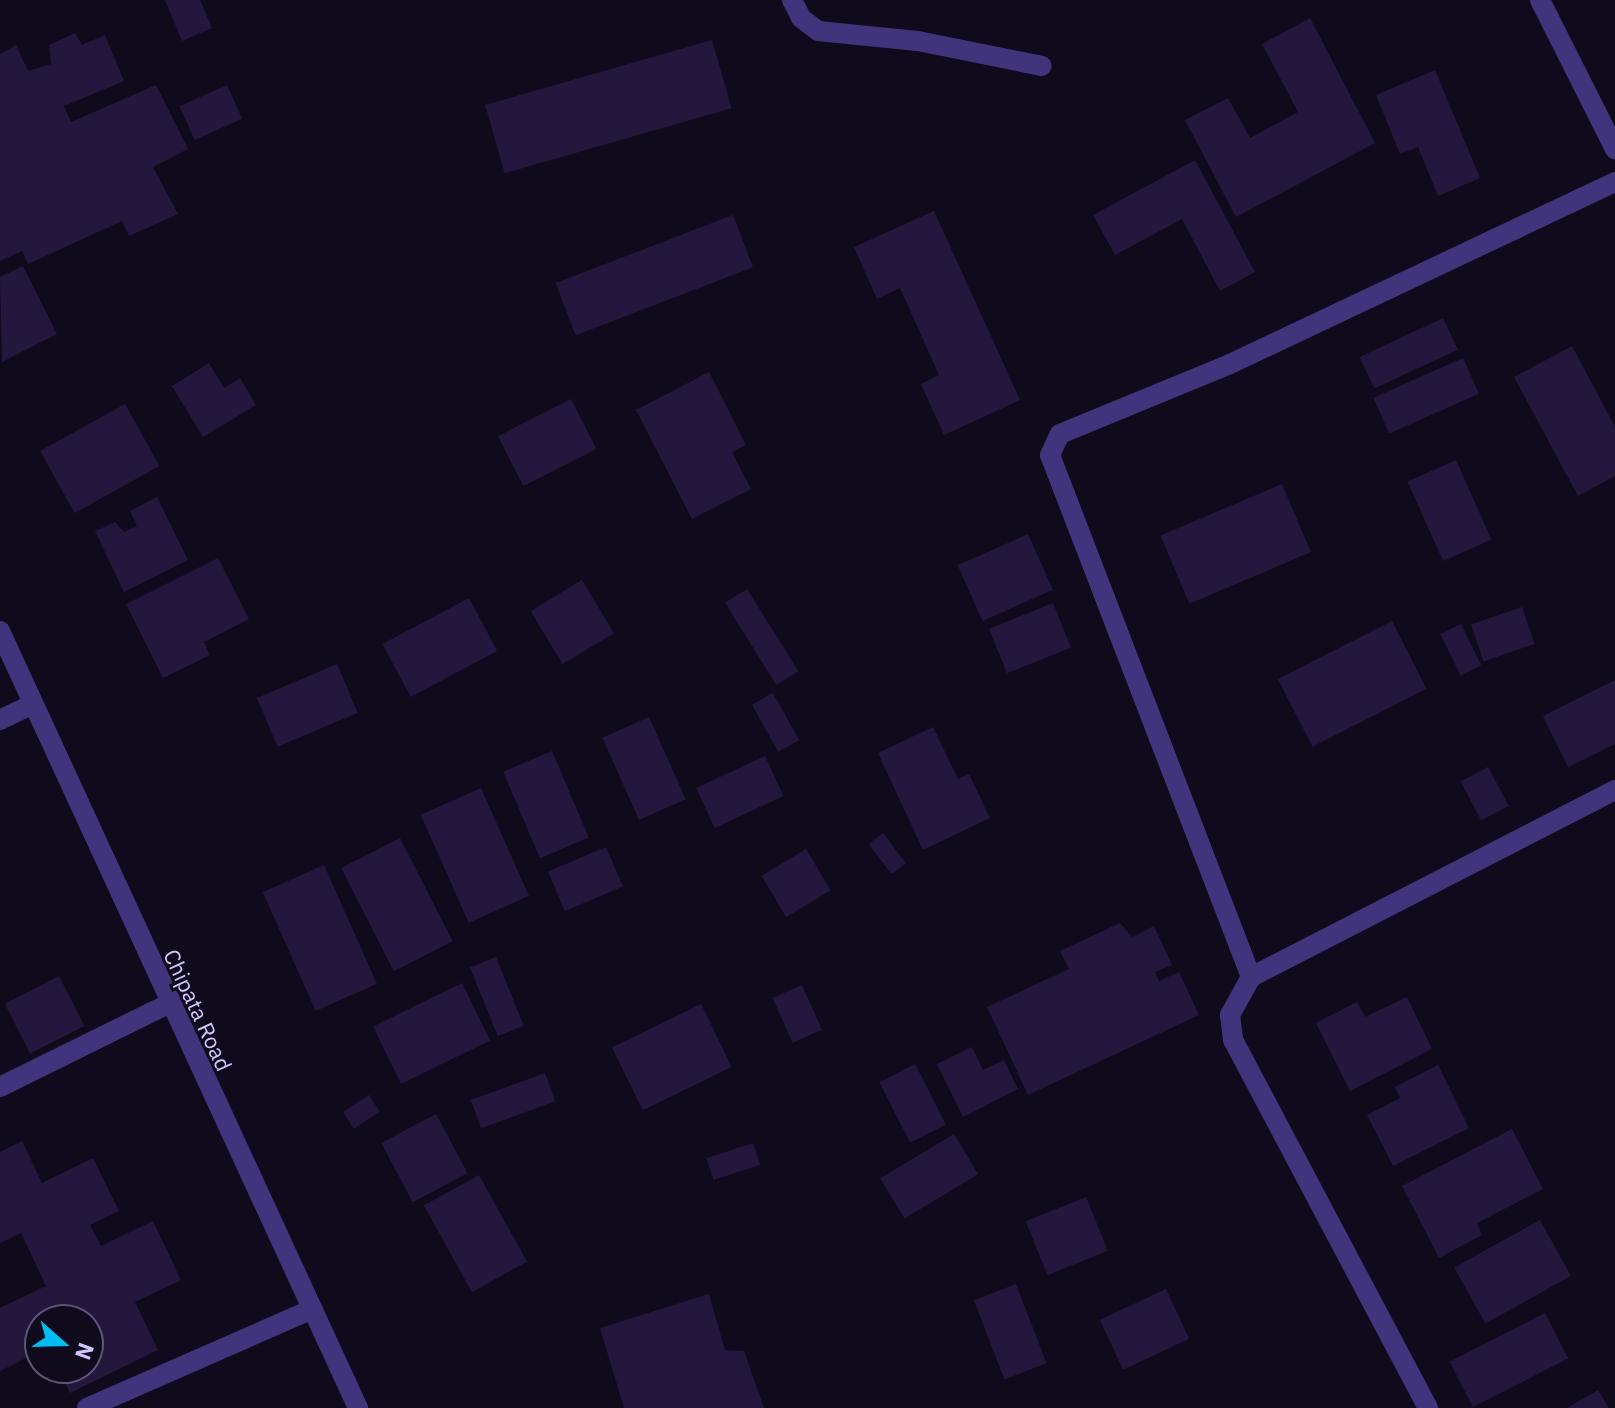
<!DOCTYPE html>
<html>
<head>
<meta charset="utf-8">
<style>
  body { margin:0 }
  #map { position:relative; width:1615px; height:1408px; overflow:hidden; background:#100b1c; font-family:"IBM Plex Sans",sans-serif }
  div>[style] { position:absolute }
  .building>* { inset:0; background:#23173d; transform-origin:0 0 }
  .minor>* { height:20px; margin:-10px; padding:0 10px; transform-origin:10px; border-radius:10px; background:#40357c }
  span { translate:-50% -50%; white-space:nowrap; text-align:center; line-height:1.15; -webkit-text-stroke:6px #100b1c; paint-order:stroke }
  .street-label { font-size:22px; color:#d3c6ff }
  .north { position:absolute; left:24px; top:1304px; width:80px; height:80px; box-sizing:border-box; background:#100b1c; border:2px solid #5e5677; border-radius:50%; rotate:110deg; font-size:22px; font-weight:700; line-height:32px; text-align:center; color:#d3c6ff }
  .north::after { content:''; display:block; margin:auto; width:28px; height:36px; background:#00bdf1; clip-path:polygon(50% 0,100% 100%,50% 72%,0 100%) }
</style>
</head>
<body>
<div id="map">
  <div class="building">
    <div style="clip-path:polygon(165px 0,200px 0,212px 28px,182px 41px)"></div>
    <div style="clip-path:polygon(1310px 18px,1375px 143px,1236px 217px,1185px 120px,1228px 98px,1250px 138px,1298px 112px,1262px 44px)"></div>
    <div style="clip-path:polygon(75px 33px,82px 45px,105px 35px,124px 81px,64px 106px,71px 122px,156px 85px,188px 149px,153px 167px,178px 214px,129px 236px,122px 221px,28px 264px,22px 251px,0 261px,0 54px,16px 45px,28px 71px,51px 64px,49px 45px)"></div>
    <div style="left:712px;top:40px;width:71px;height:236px;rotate:74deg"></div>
    <div style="clip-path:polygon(1435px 70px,1480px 178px,1438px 196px,1418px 147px,1400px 154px,1376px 95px)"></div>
    <div style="left:227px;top:85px;width:37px;height:52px;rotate:66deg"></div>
    <div style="clip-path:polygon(1195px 160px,1255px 272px,1220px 291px,1182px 219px,1115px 255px,1093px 215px)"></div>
    <div style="clip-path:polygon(934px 211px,1020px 400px,944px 435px,921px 384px,939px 375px,900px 288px,877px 299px,854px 247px)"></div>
    <div style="left:733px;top:215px;width:56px;height:190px;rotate:69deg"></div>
    <div style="clip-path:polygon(23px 266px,57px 334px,2px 362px,0 277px)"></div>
    <div style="left:1443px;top:318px;width:35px;height:92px;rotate:65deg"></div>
    <div style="clip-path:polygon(1572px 346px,1615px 427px,1615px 476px,1578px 496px,1514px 377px)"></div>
    <div style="left:1463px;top:358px;width:39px;height:98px;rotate:66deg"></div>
    <div style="clip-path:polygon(209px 363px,224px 388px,240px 378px,256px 405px,203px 437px,172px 386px)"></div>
    <div style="clip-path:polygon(709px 372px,746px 445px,732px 452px,751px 489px,692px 519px,636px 410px)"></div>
    <div style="left:571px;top:399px;width:56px;height:82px;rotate:63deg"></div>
    <div style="left:125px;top:404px;width:71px;height:97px;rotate:61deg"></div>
    <div style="left:1456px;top:460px;width:87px;height:53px;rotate:66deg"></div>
    <div style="left:1282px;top:484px;width:74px;height:132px;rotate:67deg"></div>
    <div style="clip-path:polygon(157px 497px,188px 560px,124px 592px,95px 531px,115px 522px,124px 532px,137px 526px,130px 511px)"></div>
    <div style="left:1028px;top:534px;width:61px;height:77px;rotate:66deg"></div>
    <div style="clip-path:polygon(218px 558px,249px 619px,204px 642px,210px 655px,163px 678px,126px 604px)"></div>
    <div style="left:582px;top:580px;width:62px;height:60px;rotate:59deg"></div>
    <div style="left:747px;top:589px;width:97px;height:26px;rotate:58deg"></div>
    <div style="left:469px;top:598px;width:60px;height:98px;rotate:62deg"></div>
    <div style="left:1053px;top:603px;width:48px;height:69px;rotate:68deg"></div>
    <div style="left:1522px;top:607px;width:39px;height:54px;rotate:71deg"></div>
    <div style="left:1392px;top:621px;width:76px;height:128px;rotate:63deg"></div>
    <div style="left:1461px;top:624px;width:46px;height:23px;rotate:64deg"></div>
    <div style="left:337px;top:664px;width:53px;height:87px;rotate:67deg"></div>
    <div style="clip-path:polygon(1615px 680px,1615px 744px,1568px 767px,1543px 716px)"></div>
    <div style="left:773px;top:693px;width:54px;height:24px;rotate:61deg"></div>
    <div style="left:649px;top:717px;width:90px;height:51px;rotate:66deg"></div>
    <div style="clip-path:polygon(933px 727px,958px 779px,969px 774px,990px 818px,923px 850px,878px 753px)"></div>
    <div style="left:552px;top:751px;width:94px;height:53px;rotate:67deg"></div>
    <div style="left:765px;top:756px;width:44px;height:76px;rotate:65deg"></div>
    <div style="left:1488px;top:767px;width:44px;height:31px;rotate:62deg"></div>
    <div style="left:481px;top:788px;width:118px;height:66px;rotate:66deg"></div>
    <div style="left:883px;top:833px;width:38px;height:18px;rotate:53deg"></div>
    <div style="left:400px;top:838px;width:116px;height:66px;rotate:63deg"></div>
    <div style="left:606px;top:847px;width:43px;height:63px;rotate:67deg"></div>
    <div style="left:806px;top:849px;width:48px;height:52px;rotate:59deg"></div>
    <div style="left:324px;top:865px;width:130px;height:67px;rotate:66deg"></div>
    <div style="clip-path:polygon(1120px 923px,1132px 937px,1154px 926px,1172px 965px,1155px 972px,1159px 981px,1179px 972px,1199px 1015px,1028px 1095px,987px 1007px,1069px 969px,1060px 951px)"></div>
    <div style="left:496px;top:957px;width:74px;height:28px;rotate:68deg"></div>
    <div style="left:59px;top:976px;width:56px;height:61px;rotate:63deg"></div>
    <div style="left:462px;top:983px;width:64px;height:99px;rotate:64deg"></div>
    <div style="left:802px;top:985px;width:49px;height:32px;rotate:66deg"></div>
    <div style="clip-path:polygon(1407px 997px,1432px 1049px,1350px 1091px,1316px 1023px,1357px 1002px,1365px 1017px)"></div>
    <div style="left:701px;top:1004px;width:70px;height:99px;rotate:64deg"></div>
    <div style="clip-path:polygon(972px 1047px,983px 1070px,1004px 1060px,1018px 1089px,963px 1117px,937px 1064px)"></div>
    <div style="left:915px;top:1064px;width:68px;height:40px;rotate:63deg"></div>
    <div style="clip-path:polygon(1438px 1065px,1469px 1128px,1393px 1166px,1367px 1115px,1400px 1098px,1395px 1087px)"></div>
    <div style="left:545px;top:1073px;width:30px;height:79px;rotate:70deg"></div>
    <div style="left:369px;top:1095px;width:20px;height:31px;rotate:57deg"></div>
    <div style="left:436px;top:1114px;width:67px;height:62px;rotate:62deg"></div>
    <div style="clip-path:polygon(1512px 1129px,1543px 1189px,1477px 1223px,1482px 1235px,1439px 1258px,1402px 1186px)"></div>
    <div style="left:954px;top:1134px;width:47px;height:86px;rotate:59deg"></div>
    <div style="clip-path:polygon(22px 1141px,42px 1183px,93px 1158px,119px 1211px,90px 1225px,101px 1246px,153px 1221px,181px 1280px,135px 1302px,158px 1350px,70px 1393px,58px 1368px,88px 1368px,88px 1320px,40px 1320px,40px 1351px,0 1371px,0 1308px,46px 1286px,21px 1233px,0 1243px,0 1152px)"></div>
    <div style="left:753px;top:1143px;width:23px;height:49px;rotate:72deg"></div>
    <div style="left:479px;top:1175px;width:99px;height:63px;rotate:61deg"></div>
    <div style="left:1086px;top:1197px;width:58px;height:65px;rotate:68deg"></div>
    <div style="left:1540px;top:1220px;width:64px;height:98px;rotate:61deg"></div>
    <div style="left:1016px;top:1284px;width:85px;height:45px;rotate:69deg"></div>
    <div style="left:1166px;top:1289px;width:55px;height:73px;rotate:65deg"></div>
    <div style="clip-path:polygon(709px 1294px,725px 1350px,744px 1351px,764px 1408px,624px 1408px,600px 1328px)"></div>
    <div style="left:1545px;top:1313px;width:51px;height:107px;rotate:63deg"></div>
    <div style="clip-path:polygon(1598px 1390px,1609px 1408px,1567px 1408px)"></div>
  </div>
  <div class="minor">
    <div style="left:792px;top:0;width:20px;rotate:63deg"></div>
    <div style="left:801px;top:18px;width:21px;rotate:37deg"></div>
    <div style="left:818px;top:31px;width:100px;rotate:5.7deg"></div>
    <div style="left:918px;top:41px;width:126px;rotate:11.4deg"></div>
    <div style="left:1540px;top:0;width:167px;rotate:63.3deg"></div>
    <div style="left:0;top:631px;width:856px;rotate:65.26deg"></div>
    <div style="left:0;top:720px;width:37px;rotate:-26deg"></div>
    <div style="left:1251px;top:977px;width:409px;rotate:-27.2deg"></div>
    <div style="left:0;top:1087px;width:187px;rotate:-26.3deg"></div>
    <div style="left:87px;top:1408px;width:246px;rotate:-23.7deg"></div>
    <div style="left:1428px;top:1408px;width:417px;rotate:-117.9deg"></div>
    <div style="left:1233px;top:1039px;width:24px;rotate:-97deg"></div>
    <div style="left:1230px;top:1015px;width:43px;rotate:-61.1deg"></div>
    <div style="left:1251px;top:977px;width:559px;rotate:-111.06deg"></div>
    <div style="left:1050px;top:455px;width:23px;rotate:-65deg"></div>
    <div style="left:1060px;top:434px;width:184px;rotate:-22.4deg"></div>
    <div style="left:1230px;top:364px;width:426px;rotate:-25.3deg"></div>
  </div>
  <div class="street-label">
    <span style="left:198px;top:1010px;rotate:65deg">Chipata Road</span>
  </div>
  <div class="north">N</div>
</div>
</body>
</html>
